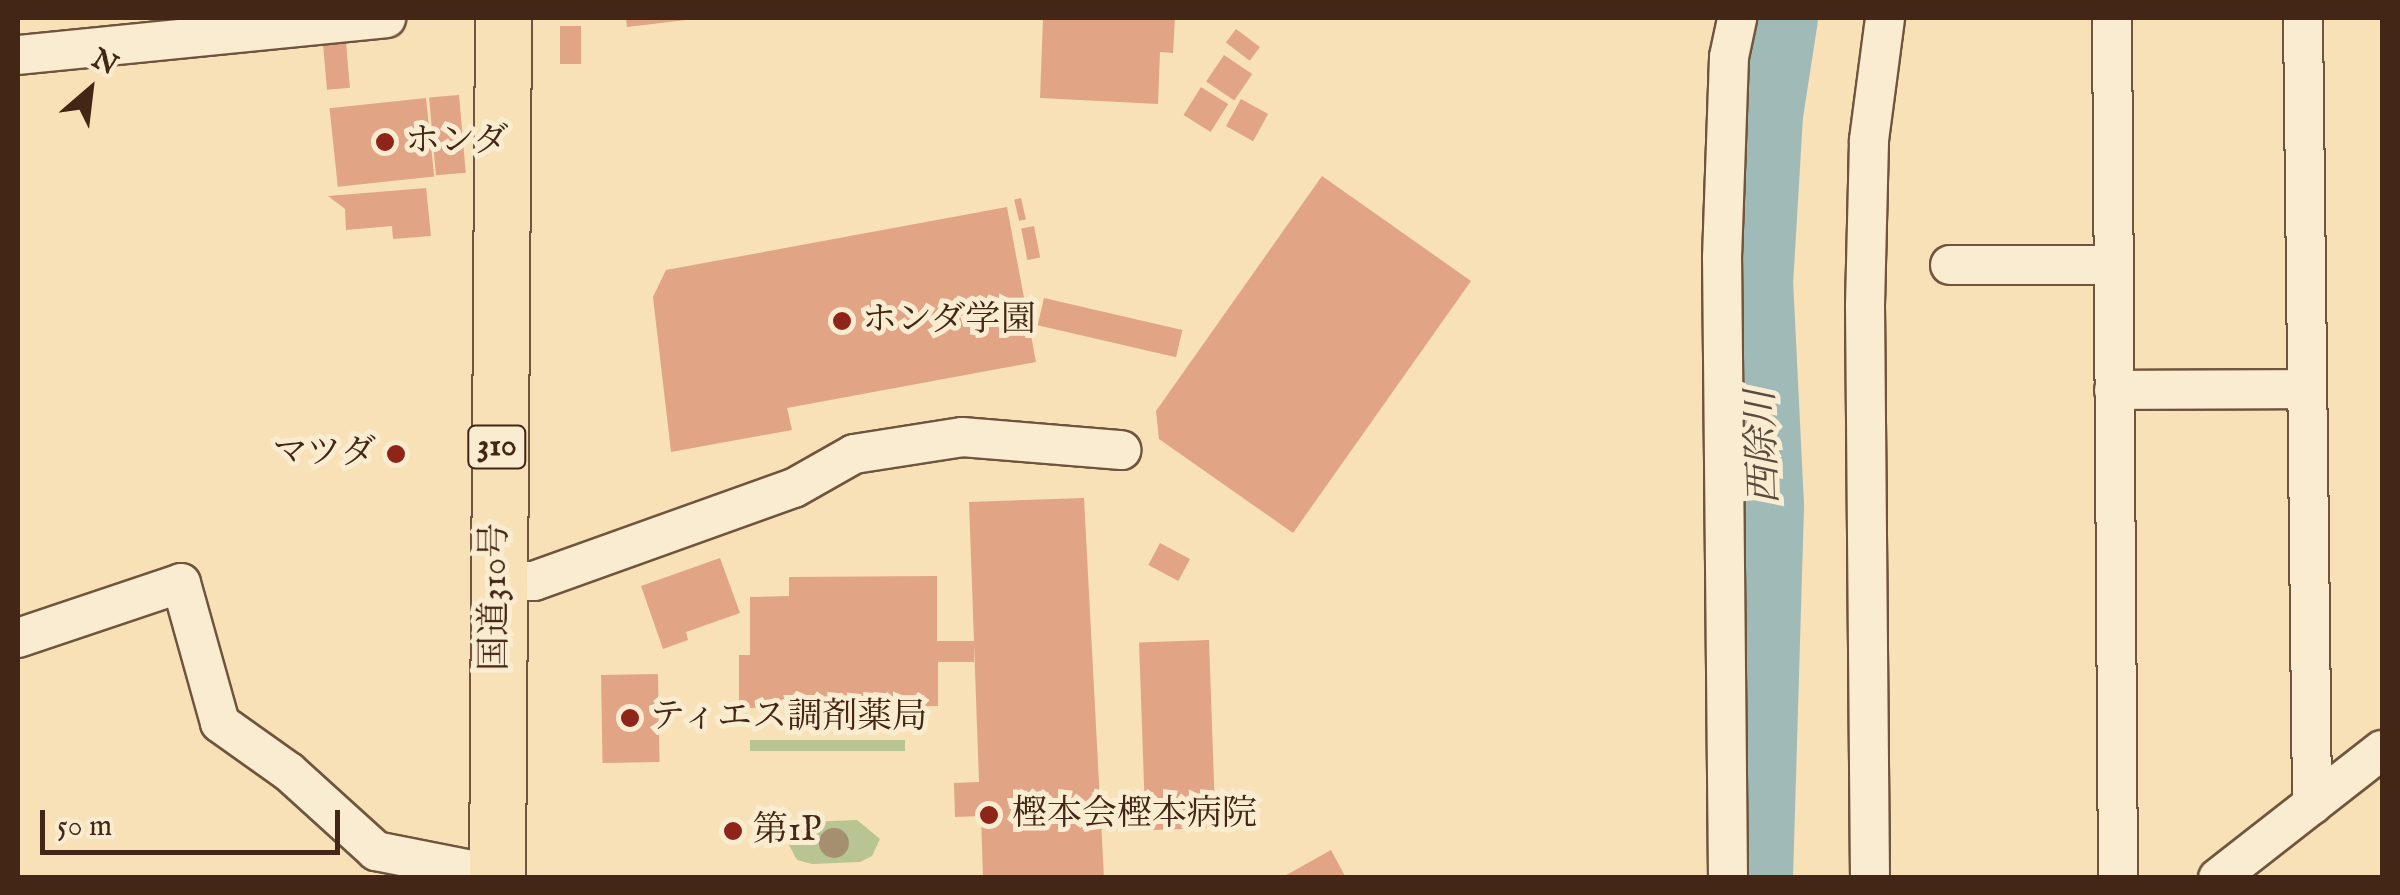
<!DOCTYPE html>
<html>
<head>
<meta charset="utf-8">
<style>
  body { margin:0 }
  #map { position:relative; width:2400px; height:895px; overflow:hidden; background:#f8e1b6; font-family:"IM FELL English","Noto Serif JP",serif }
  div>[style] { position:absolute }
  .green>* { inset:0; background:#b8c492; transform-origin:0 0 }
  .river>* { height:72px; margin:-36px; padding:0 36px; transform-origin:36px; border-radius:36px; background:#a0bbb7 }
  .building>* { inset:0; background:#e1a586; transform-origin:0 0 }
  .roads { filter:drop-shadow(2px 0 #70553e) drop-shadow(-2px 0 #70553e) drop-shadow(0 2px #70553e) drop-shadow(0 -2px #70553e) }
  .minor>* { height:38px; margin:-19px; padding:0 19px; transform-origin:19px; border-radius:19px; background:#faecd0 }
  .trunk>* { height:55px; margin:-27.5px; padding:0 27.5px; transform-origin:27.5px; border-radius:27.5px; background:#f8e1b6 }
  .trees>* { width:30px; height:30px; margin:-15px; border-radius:50%; background:#a4906f }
  .dots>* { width:28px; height:28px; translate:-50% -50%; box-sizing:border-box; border:5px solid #faecd0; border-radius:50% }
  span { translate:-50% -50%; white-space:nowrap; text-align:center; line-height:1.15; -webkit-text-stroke:10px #faecd0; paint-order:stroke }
  .shield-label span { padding:2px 8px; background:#faecd0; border:2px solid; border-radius:8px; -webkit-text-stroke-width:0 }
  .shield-label { font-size:32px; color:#432616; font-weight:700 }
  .poi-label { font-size:35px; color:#432616 }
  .left { translate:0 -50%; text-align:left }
  .right { translate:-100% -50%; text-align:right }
  .street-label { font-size:35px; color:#432616 }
  .water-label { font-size:38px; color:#5a4b3e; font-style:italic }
  .frame { position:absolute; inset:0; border:20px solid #432616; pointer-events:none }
  .north { position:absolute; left:40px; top:40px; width:100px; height:100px; -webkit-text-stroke:8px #faecd0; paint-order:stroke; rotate:28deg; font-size:28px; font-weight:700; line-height:40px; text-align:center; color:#432616 }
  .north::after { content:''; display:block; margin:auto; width:35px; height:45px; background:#432616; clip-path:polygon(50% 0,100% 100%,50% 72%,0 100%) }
  .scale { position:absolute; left:40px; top:810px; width:300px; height:45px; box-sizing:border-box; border:5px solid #432616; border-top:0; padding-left:12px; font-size:30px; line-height:35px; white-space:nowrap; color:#432616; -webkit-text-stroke:8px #faecd0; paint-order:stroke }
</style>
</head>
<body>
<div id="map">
  <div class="green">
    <div style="left:905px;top:740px;width:11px;height:155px;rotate:90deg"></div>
    <div style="clip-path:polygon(857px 820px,880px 839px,872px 856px,860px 862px,812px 864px,797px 860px,788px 843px,809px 822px)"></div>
  </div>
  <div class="river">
    <div style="left:1757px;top:878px;width:373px;rotate:-88.3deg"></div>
    <div style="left:1768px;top:505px;width:221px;rotate:-92.8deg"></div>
    <div style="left:1757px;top:284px;width:169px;rotate:-86.6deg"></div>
    <div style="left:1767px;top:115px;width:98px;rotate:-81.2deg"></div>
  </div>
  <div class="building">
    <div style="clip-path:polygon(626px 18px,686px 18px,686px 20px,627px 27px)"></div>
    <div style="clip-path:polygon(1043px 18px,1175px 18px,1173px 53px,1160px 52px,1158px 104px,1040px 98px)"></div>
    <div style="left:560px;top:26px;width:21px;height:38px"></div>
    <div style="left:1236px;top:29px;width:30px;height:17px;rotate:37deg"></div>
    <div style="left:346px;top:43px;width:45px;height:23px;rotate:85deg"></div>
    <div style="left:1224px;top:55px;width:34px;height:32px;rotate:34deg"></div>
    <div style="left:1201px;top:87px;width:32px;height:33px;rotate:32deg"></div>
    <div style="left:459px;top:95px;width:78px;height:30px;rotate:85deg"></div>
    <div style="left:426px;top:98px;width:79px;height:97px;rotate:84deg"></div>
    <div style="left:1241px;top:99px;width:31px;height:31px;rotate:29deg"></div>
    <div style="clip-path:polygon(1322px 176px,1471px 281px,1293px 533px,1159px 439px,1156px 411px)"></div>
    <div style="clip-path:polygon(426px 188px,431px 236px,393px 239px,392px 226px,346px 230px,345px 209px,328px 196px)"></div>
    <div style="left:1021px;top:198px;width:22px;height:7px;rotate:77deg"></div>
    <div style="clip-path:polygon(1007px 207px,1036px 362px,787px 408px,792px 430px,671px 452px,653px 297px,666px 270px)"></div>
    <div style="left:1034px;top:226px;width:32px;height:13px;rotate:79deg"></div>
    <div style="left:1044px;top:298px;width:142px;height:28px;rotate:13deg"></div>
    <div style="clip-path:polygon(1084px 498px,1104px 878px,983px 878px,981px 816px,955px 817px,954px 783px,979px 782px,969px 502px)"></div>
    <div style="left:1160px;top:543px;width:34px;height:25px;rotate:28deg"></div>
    <div style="clip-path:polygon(720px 558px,740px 613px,686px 632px,688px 640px,663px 649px,641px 586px)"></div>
    <div style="clip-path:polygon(937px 576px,937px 641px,974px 641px,974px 662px,938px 662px,938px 706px,739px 708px,739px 655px,750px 655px,750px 597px,789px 596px,789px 577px)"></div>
    <div style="left:1209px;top:640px;width:188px;height:70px;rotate:88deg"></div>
    <div style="left:658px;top:674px;width:88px;height:57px;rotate:89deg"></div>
    <div style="clip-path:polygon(1331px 850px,1346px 878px,1281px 878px)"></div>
  </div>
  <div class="roads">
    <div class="minor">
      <div style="left:2112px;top:18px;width:860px;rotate:89.6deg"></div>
      <div style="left:2303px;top:18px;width:787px;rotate:89.34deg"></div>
      <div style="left:18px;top:55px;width:370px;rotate:-5.7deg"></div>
      <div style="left:1950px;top:265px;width:163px"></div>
      <div style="left:2114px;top:390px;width:193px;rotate:-0.3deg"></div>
      <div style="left:495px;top:581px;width:39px"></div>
      <div style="left:534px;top:581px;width:276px;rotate:-19.7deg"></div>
      <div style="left:794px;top:488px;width:69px;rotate:-29.5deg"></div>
      <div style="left:854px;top:454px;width:109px;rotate:-8.9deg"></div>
      <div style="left:962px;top:437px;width:160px;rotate:4.7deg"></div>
      <div style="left:18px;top:638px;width:172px;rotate:-18.6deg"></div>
      <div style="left:181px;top:583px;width:145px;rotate:74.4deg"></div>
      <div style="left:220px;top:723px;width:85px;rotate:35.4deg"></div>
      <div style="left:289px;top:772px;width:118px;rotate:42.2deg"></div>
      <div style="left:376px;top:851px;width:123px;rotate:11.2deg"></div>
      <div style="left:1728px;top:878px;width:620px;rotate:-90.55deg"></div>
      <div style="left:1722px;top:258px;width:201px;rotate:-88deg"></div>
      <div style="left:1729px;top:57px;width:40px;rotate:-78deg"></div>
      <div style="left:1870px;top:878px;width:573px;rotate:-90.5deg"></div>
      <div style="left:1865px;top:305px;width:165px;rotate:-88.6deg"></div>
      <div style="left:1869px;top:140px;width:123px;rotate:-82.5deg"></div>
      <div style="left:2218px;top:878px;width:208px;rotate:-38deg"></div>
    </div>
    <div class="trunk">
      <div style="left:497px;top:878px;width:860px;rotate:-89.6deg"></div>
    </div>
  </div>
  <div class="trees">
    <div style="left:834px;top:843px"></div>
  </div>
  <div class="dots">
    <div style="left:385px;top:142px;background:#8f2418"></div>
    <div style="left:842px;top:321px;background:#8f2418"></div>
    <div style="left:396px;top:454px;background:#8f2418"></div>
    <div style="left:630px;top:718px;background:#8f2418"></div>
    <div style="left:989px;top:815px;background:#8f2418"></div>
    <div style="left:733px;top:831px;background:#8f2418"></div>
  </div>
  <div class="shield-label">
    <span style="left:497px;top:447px">310</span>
  </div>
  <div class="poi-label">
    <span class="left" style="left:405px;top:142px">ホンダ</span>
    <span class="left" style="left:862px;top:321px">ホンダ学園</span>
    <span class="right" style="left:376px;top:454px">マツダ</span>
    <span class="left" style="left:650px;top:718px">ティエス調剤薬局</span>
    <span class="left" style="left:1012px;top:815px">樫本会樫本病院</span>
    <span class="left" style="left:753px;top:831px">第1P</span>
  </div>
  <div class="street-label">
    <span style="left:496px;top:597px;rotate:-90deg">国道310号</span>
  </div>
  <div class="water-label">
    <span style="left:1765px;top:447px;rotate:-92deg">西除川</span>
  </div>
  <div class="frame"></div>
  <div class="north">N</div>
  <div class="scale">50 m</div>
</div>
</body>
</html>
